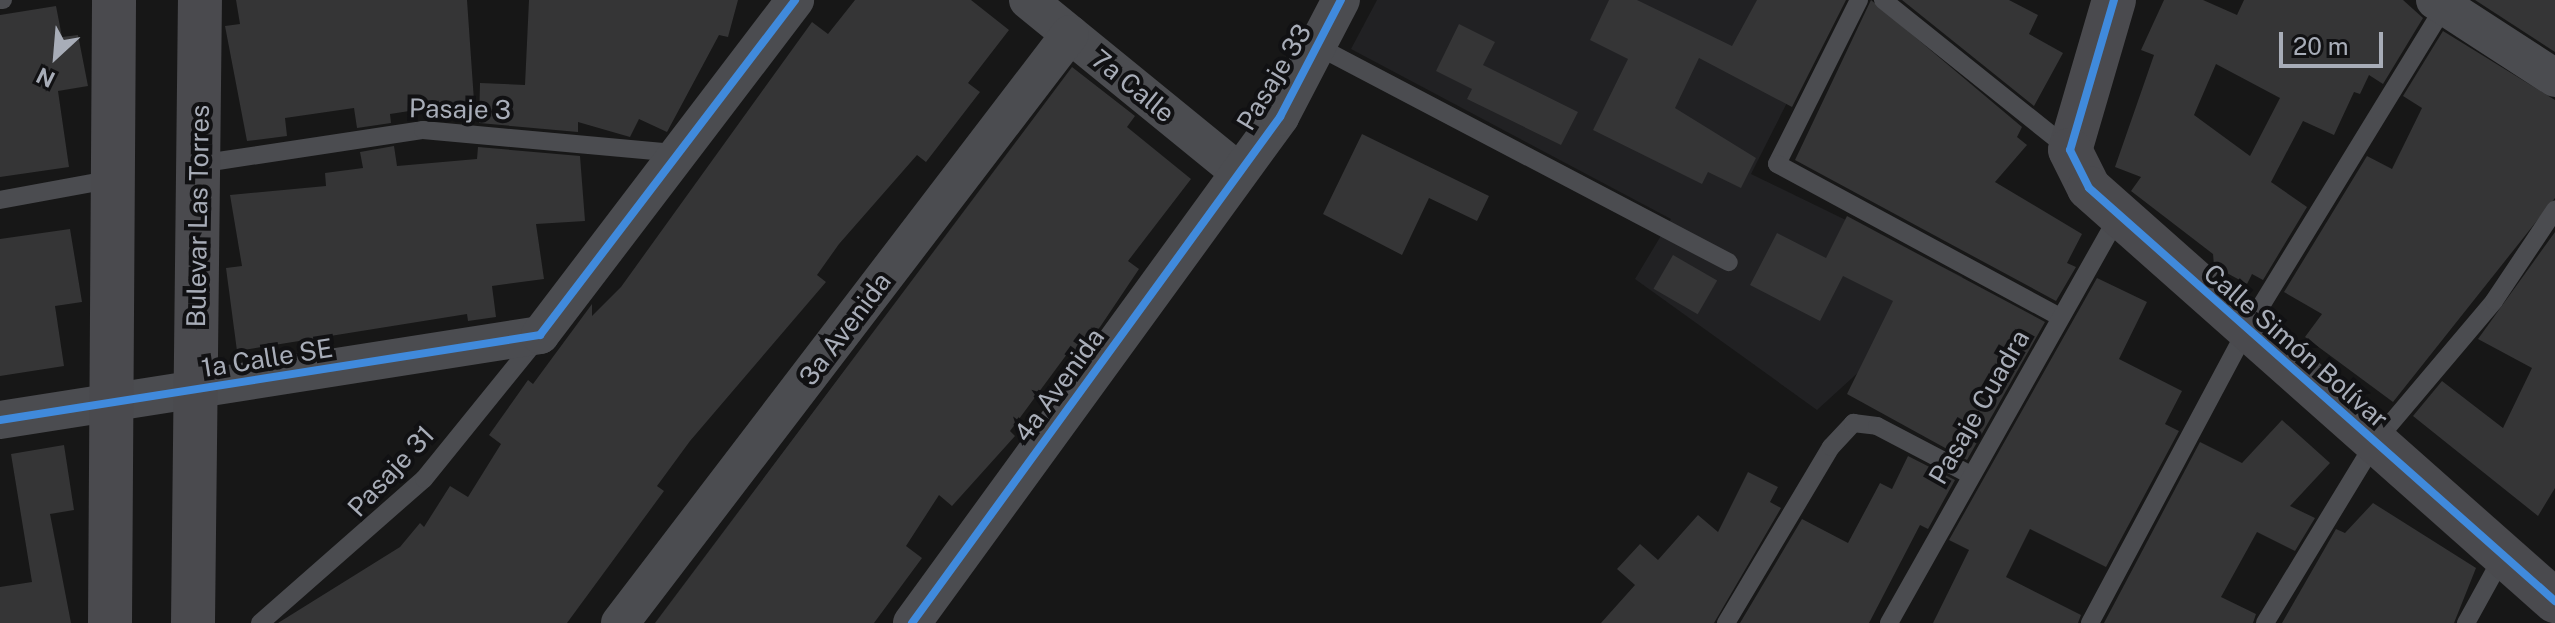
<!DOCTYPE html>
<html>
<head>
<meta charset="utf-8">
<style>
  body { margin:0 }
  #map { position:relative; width:2555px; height:623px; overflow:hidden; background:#171717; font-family:"Public Sans",sans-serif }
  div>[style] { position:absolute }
  .built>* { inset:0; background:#212123 }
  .building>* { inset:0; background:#353536; transform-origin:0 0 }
  .lane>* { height:18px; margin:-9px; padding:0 9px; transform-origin:9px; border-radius:9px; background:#4b4c50 }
  .street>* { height:38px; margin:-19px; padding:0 19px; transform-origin:19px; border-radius:19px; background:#4b4c50 }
  .secondary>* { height:44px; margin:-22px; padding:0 22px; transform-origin:22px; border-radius:22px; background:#4a4a4e }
  .cycleway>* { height:8px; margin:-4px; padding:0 4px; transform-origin:4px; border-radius:4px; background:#408adc }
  span { translate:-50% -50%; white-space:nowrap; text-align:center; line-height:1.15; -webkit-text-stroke:8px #111113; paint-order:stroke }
  .street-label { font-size:26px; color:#a8adb8 }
  .north { position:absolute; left:16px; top:16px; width:80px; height:80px; -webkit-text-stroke:6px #111113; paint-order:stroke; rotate:206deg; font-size:22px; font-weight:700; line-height:32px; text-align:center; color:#a8adb8 }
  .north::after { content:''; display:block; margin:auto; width:28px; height:36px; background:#a8adb8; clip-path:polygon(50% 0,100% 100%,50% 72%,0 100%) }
  .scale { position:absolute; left:2279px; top:32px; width:104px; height:36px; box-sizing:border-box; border:4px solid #a8adb8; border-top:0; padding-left:10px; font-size:24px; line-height:28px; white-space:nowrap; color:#a8adb8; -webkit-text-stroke:6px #111113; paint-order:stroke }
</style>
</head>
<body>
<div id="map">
  <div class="built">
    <div style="clip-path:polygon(1377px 0,1839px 0,1751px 174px,1963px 277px,1817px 410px,1635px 279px,1671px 219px,1351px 49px)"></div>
  </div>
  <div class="building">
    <div style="clip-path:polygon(236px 0,467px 0,474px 101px,390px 114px,391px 123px,357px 128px,354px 108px,285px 118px,287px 136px,247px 141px,225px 26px,240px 24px)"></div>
    <div style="clip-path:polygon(529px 0,738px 0,728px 37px,719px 35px,667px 132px,639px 119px,630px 137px,578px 122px,578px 132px,479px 123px,480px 83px,525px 85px)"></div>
    <div style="clip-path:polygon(855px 0,971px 0,1009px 30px,968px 83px,980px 92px,926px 162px,917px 155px,839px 244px,817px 275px,826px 282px,690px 441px,657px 486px,664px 491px,567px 623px,278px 623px,400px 547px,420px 523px,424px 527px,450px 486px,468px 497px,501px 444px,489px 435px,528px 380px,533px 384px,592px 304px,592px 316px,621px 287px,812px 22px,828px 34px)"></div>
    <div style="clip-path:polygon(1609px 0,1637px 0,1732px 46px,1757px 0,1846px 0,1792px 107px,1699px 58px,1675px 108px,1756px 158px,1741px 188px,1708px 172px,1702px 184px,1593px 130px,1628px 59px,1590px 40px)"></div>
    <div style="clip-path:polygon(1871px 0,2022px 127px,2017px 137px,2027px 145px,1995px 182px,2082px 234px,2067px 263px,2076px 267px,2056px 301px,1795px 160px)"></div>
    <div style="clip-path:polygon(1902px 0,2009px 0,2038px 15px,2029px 34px,2063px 53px,2034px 106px)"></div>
    <div style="clip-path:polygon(evenodd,2164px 0,2203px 0,2237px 15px,2244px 0,2403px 0,2423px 18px,2383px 84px,2369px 75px,2360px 94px,2354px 92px,2334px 135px,2303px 121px,2271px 182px,2307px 207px,2263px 280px,2252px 274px,2247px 284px,2214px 266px,2213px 254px,2131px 191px,2141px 177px,2115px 167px,2154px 55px,2141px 50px,2164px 0,2216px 64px,2280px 98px,2250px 156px,2194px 115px,2216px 64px)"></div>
    <div style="clip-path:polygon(2475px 0,2555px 0,2555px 52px)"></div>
    <div style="clip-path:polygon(56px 6px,62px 37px,78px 35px,88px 86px,58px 91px,69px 167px,0 177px,0 15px)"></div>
    <div style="clip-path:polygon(1459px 24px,1495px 42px,1483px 65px,1578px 112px,1561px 145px,1467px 99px,1472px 89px,1436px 71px)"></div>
    <div style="clip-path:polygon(2443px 31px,2555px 100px,2555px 198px,2393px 402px,2305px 337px,2322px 314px,2284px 292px,2367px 156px,2392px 169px,2422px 108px,2403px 96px)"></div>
    <div style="clip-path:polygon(1072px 67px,1135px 116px,1127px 127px,1191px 179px,1128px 261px,1139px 269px,1100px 327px,1076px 355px,1070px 350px,1010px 431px,1015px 436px,952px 506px,939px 495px,906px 546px,922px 558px,874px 623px,655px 623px)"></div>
    <div style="clip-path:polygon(1362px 134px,1489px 196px,1477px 221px,1429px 198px,1402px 255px,1323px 214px)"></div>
    <div style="clip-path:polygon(394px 146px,397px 166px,477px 159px,478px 147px,580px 156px,585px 221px,536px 224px,544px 279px,492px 286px,496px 317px,468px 321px,467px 314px,237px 351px,226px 268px,242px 266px,230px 195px,326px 186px,325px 173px,363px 168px,360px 152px)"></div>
    <div style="clip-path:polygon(1847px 216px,2045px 322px,1967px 460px,1847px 394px,1893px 301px,1843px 276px,1820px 321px,1750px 285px,1777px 233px,1826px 258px)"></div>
    <div style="clip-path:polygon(70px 229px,82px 302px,55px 306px,64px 366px,0 376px,0 239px)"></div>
    <div style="clip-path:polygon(2555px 232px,2555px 488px,2538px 516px,2413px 416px,2442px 381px,2503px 428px,2532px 368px,2478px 339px)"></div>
    <div style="left:1673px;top:255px;width:51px;height:39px;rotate:30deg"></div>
    <div style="clip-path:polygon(2097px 278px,2147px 302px,2119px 359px,2182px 391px,2165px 424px,2179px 431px,2106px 567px,2030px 529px,2006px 577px,2081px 615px,2078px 623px,1933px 623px,1969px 550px,1949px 540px)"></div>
    <div style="clip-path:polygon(2282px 420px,2330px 463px,2290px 506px,2315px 518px,2295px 551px,2257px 532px,2221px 597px,2256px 614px,2253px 623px,2104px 623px,2200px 442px,2242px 463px)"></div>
    <div style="clip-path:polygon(64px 445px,74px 510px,50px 514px,71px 623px,0 623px,0 587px,32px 582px,11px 454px)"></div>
    <div style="clip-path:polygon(1908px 456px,1955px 480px,1928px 529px,1920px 525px,1869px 623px,1740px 623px,1802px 519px,1848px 543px,1880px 483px,1892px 489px)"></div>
    <div style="clip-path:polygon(1748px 472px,1778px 487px,1770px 502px,1781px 508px,1714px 623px,1601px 623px,1635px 585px,1617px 569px,1640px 544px,1658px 560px,1698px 515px,1718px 532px)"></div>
    <div style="clip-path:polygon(2373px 503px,2476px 568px,2454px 623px,2282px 623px,2336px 529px,2345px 533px)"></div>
  </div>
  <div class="lane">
    <div style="left:0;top:0;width:3px"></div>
    <div style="left:1859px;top:0;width:183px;rotate:116.6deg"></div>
    <div style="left:1777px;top:164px;width:322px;rotate:28.4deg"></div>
    <div style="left:1883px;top:0;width:240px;rotate:38.7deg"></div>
    <div style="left:1317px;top:46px;width:465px;rotate:27.7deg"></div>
    <div style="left:198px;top:164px;width:228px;rotate:-8.6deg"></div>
    <div style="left:423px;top:130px;width:252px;rotate:5.2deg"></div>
    <div style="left:0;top:200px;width:115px;rotate:-10.5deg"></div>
    <div style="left:260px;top:623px;width:218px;rotate:-41.3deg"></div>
    <div style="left:424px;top:479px;width:183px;rotate:-51deg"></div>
    <div style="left:1726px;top:623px;width:205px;rotate:-59.2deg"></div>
    <div style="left:1831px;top:447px;width:33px;rotate:-47deg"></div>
    <div style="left:1853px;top:423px;width:24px;rotate:7deg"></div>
    <div style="left:1877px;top:426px;width:104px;rotate:27.6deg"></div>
    <div style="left:1889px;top:623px;width:465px;rotate:-60.6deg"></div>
    <div style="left:2090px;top:623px;width:336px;rotate:-61.9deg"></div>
    <div style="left:2248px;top:327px;width:381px;rotate:-58.5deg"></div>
    <div style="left:2265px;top:623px;width:212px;rotate:-58.7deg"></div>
    <div style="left:2375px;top:442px;width:185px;rotate:-49.8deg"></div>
    <div style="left:2494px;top:301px;width:110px;rotate:-56.2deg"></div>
    <div style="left:2466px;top:623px;width:77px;rotate:-61.1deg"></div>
  </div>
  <div class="street">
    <div style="left:1028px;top:0;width:271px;rotate:39.2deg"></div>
    <div style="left:2435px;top:0;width:143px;rotate:33deg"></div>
    <div style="left:0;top:420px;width:547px;rotate:-8.95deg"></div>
    <div style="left:540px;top:335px;width:421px;rotate:-52.7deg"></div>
    <div style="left:620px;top:623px;width:741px;rotate:-52.62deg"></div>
    <div style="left:912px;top:623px;width:626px;rotate:-53.97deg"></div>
    <div style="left:1280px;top:117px;width:132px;rotate:-62.5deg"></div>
  </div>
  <div class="secondary">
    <div style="left:2114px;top:0;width:156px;rotate:106.3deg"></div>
    <div style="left:2070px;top:150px;width:42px;rotate:63.4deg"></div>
    <div style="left:2089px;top:188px;width:623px;rotate:41.55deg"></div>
    <div style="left:110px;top:623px;width:623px;rotate:-89.63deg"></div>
    <div style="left:193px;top:623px;width:623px;rotate:-89.36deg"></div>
  </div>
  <div class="cycleway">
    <div style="left:2114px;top:0;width:156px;rotate:106.3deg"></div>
    <div style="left:2070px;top:150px;width:42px;rotate:63.4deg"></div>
    <div style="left:2089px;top:188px;width:623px;rotate:41.55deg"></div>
    <div style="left:0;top:420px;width:547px;rotate:-8.95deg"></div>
    <div style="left:540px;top:335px;width:421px;rotate:-52.7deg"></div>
    <div style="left:912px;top:623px;width:626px;rotate:-53.97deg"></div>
    <div style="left:1280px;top:117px;width:132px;rotate:-62.5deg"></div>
  </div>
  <div class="street-label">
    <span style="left:1274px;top:77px;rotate:-59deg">Pasaje 33</span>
    <span style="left:1133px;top:86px;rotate:39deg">7a Calle</span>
    <span style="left:460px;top:109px;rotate:1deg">Pasaje 3</span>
    <span style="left:198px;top:216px;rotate:-89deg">Bulevar Las Torres</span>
    <span style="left:845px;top:329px;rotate:-53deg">3a Avenida</span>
    <span style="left:2296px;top:346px;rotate:41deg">Calle Simón Bolívar</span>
    <span style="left:267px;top:358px;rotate:-9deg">1a Calle SE</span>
    <span style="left:1059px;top:385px;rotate:-54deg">4a Avenida</span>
    <span style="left:1979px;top:407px;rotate:-60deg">Pasaje Cuadra</span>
    <span style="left:391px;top:471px;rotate:-47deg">Pasaje 31</span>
  </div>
  <div class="north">N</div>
  <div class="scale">20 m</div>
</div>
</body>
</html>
